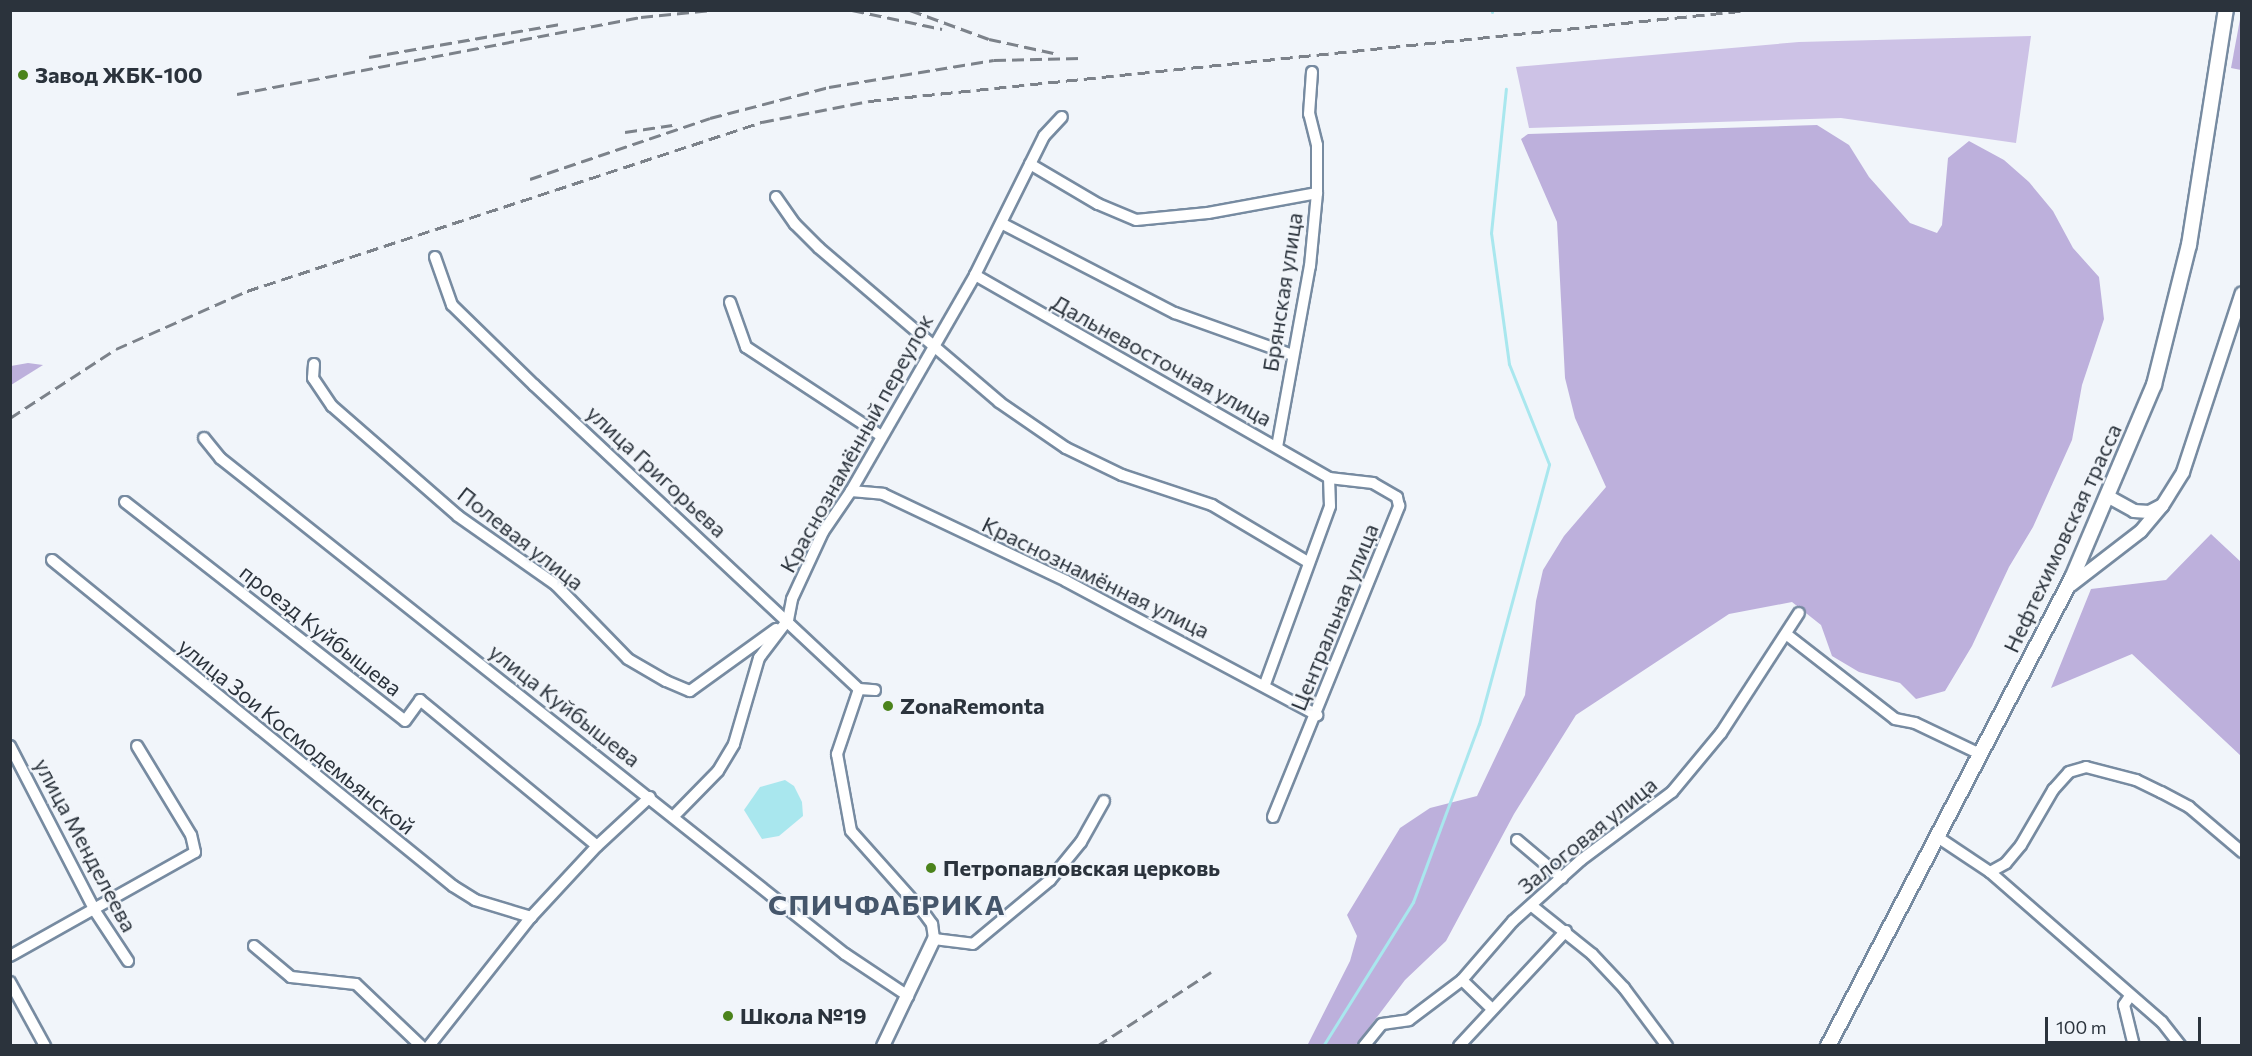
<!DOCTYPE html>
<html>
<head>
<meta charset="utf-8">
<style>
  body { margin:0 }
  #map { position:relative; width:2252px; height:1056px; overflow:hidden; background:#f1f5fa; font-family:Commissioner,sans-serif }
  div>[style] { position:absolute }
  .green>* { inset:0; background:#cdc2e6 }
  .forest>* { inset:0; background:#bdb0dc }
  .water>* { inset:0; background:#a9e7ee }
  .stream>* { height:3px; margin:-1.5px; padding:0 1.5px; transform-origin:1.5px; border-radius:1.5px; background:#a9e7ee }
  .roads { filter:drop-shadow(2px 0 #778ba1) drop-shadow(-2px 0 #778ba1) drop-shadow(0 2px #778ba1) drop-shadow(0 -2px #778ba1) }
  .minor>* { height:10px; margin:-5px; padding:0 5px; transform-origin:5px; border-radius:5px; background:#fff }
  .tertiary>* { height:12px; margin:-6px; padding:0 6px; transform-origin:6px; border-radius:6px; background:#fff }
  .secondary>* { height:14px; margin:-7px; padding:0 7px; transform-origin:7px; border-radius:7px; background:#fff }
  .rail>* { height:3px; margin-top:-1.5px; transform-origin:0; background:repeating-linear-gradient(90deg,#7c828a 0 12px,transparent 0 18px) }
  .dots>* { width:16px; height:16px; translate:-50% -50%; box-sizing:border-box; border:3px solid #f1f5fa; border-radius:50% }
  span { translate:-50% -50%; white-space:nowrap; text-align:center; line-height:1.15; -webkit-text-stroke:4.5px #f1f5fa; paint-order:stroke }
  .poi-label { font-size:22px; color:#2b333c; font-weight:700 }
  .left { translate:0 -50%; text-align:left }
  .street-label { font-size:22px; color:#2b333c }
  .district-label { font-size:28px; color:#45566b; font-weight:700; letter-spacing:1.5px }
  .frame { position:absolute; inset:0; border:12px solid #2b333c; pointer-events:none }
  .scale { position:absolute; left:2045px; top:1017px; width:156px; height:27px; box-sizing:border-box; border:3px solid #2b333c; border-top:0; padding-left:8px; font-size:18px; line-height:21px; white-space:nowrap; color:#2b333c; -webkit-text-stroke:4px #f1f5fa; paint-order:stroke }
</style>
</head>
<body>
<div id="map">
  <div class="green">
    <div style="clip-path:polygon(2031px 36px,2016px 143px,1841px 118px,1529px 128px,1516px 67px,1799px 42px)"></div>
  </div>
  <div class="forest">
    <div style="clip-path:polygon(2241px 14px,2241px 70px,2231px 68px)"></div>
    <div style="clip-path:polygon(1817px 125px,1849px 145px,1869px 177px,1910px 223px,1937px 233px,1942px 225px,1948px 158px,1969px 141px,2004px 160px,2029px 182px,2053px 211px,2073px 248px,2099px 277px,2104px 319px,2082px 385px,2072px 440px,2033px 527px,2009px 567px,1972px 646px,1945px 691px,1916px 699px,1900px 683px,1859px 672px,1832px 656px,1821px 625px,1792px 602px,1729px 614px,1576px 715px,1514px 814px,1446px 941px,1405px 980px,1356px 1045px,1307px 1046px,1350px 961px,1357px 936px,1347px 915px,1400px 828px,1430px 808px,1477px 796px,1525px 695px,1536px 601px,1543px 570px,1564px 536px,1606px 487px,1575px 418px,1565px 378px,1557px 222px,1521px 139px,1528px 134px)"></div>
    <div style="clip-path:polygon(28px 363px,43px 365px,11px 385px,11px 366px)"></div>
    <div style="clip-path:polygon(2211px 534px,2241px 562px,2241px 756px,2132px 654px,2051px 688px,2091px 589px,2166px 580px)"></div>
  </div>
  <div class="water">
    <div style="clip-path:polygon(785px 780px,794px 786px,802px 802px,803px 816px,779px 836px,762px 839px,744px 810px,760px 787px)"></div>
  </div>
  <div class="stream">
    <div style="left:1492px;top:12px;width:2px;rotate:-90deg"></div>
    <div style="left:1323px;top:1046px;width:170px;rotate:-58deg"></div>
    <div style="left:1413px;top:902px;width:190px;rotate:-69.7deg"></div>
    <div style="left:1479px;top:724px;width:269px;rotate:-74.9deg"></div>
    <div style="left:1549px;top:464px;width:108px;rotate:-111.8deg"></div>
    <div style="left:1509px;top:364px;width:132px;rotate:-97.8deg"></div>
    <div style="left:1491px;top:233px;width:145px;rotate:-84.1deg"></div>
  </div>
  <div class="roads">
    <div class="minor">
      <div style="left:1030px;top:164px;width:79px;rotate:30.5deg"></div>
      <div style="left:1098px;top:204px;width:41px;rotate:22.8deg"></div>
      <div style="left:1136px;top:220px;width:72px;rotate:-5.6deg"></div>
      <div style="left:1208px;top:213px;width:111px;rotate:-10.4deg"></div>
      <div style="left:776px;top:197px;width:33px;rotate:55deg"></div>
      <div style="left:795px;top:224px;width:34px;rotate:45deg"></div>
      <div style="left:819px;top:248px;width:237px;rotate:40.5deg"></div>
      <div style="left:999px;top:402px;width:81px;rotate:34.5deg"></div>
      <div style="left:1066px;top:448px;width:62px;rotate:25.7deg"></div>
      <div style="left:1122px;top:475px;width:95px;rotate:18.4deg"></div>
      <div style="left:1212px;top:505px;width:112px;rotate:30.7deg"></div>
      <div style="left:1003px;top:224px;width:194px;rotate:27.4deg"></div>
      <div style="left:1175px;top:313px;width:124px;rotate:19.7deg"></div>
      <div style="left:435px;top:257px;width:51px;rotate:70.5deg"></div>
      <div style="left:452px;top:305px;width:115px;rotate:44.3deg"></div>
      <div style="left:534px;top:385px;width:445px;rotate:43.1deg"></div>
      <div style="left:859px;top:689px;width:16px;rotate:4deg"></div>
      <div style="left:975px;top:275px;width:408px;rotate:29.8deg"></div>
      <div style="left:730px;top:302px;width:48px;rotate:70.4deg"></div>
      <div style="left:746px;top:347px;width:160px;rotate:33.3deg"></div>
      <div style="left:314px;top:364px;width:14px;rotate:94deg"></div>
      <div style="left:313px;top:378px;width:34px;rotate:56deg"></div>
      <div style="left:332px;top:406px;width:167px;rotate:41.1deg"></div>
      <div style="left:458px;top:516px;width:120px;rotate:35.1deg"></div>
      <div style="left:556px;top:585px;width:103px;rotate:45.8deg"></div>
      <div style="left:628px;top:659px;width:44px;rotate:30.1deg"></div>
      <div style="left:666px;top:681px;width:26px;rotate:23deg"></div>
      <div style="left:690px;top:691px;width:106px;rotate:-35.8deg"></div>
      <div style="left:204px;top:438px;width:26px;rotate:51deg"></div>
      <div style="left:220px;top:458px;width:798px;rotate:38.44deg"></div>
      <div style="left:845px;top:954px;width:76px;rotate:33.7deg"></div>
      <div style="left:1277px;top:447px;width:184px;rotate:-79.7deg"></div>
      <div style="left:1310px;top:266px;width:73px;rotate:-84.5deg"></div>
      <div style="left:1317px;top:193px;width:48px;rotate:-90deg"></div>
      <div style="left:1317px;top:145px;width:32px;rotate:-104deg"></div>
      <div style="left:1309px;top:114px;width:42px;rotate:-85.9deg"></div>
      <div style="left:851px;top:491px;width:32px;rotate:5deg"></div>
      <div style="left:883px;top:494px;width:203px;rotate:25.4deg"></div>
      <div style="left:1066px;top:581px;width:285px;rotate:28.1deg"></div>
      <div style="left:125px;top:502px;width:355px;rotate:38deg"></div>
      <div style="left:405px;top:721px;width:26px;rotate:-54deg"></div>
      <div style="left:420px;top:700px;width:229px;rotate:39.5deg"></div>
      <div style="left:52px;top:560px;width:517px;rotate:39.11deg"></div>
      <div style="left:453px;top:886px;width:26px;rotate:32deg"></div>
      <div style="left:475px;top:900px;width:59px;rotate:16.9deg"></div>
      <div style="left:1786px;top:634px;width:138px;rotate:37.9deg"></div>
      <div style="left:1895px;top:719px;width:20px;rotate:11deg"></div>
      <div style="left:1915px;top:723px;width:72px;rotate:25.5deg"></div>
      <div style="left:1265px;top:684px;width:189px;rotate:-69.9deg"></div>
      <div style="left:1330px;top:506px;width:28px;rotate:-92deg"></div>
      <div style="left:859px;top:689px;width:69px;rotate:108.7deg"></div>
      <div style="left:837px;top:754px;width:78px;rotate:79.7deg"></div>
      <div style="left:851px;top:831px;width:110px;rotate:48.3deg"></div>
      <div style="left:924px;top:913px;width:14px;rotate:54deg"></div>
      <div style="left:932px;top:924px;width:15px;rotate:82deg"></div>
      <div style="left:934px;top:939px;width:39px;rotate:7deg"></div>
      <div style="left:973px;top:944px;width:100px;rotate:-39.7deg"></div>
      <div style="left:1050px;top:880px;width:49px;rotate:-50.8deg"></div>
      <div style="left:1081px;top:842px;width:47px;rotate:-60.7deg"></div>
      <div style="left:10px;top:746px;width:186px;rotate:62.7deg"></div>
      <div style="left:95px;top:911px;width:60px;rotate:56.6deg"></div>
      <div style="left:673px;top:817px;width:64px;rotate:-45.6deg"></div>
      <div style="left:718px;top:771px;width:31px;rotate:-59deg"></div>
      <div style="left:734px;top:744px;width:90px;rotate:-73.8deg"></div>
      <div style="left:759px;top:658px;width:48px;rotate:-52.7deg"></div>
      <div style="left:788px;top:620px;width:21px;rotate:-79deg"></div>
      <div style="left:792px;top:599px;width:74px;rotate:-65.2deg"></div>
      <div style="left:823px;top:532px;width:50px;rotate:-55.7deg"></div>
      <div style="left:851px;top:491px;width:249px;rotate:-60.1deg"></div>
      <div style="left:975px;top:275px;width:155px;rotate:-63.6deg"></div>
      <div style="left:1044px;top:136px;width:26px;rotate:-47deg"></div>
      <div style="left:1273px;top:817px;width:336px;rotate:-67.9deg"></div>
      <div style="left:1399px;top:506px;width:9px;rotate:-103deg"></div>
      <div style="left:1397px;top:497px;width:28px;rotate:-150deg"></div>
      <div style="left:1373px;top:483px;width:44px;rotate:-173.5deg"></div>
      <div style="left:1936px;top:836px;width:65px;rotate:33.7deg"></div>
      <div style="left:1990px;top:872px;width:228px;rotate:41.1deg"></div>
      <div style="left:2162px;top:1022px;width:31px;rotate:52deg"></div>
      <div style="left:1517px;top:840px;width:59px;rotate:40.2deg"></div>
      <div style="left:1990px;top:872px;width:18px;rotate:-29deg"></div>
      <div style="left:2006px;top:863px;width:23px;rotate:-50deg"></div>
      <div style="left:2021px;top:845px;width:64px;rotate:-59.8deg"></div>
      <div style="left:2053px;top:790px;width:24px;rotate:-48deg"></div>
      <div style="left:2069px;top:772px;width:18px;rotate:-16deg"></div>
      <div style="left:2086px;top:767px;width:52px;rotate:14.6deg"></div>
      <div style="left:2136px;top:780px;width:28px;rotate:26deg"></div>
      <div style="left:2161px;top:792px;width:32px;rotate:28deg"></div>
      <div style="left:2189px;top:807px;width:70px;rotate:40.3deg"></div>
      <div style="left:1532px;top:906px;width:77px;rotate:38.7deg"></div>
      <div style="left:1592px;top:954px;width:47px;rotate:46.7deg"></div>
      <div style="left:1624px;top:988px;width:72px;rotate:53.4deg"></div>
      <div style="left:254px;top:946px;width:48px;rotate:40deg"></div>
      <div style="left:291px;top:977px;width:65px;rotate:6.1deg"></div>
      <div style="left:356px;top:984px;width:90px;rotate:43.6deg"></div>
      <div style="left:10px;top:956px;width:212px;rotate:-29.3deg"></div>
      <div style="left:195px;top:852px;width:17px;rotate:-103deg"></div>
      <div style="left:191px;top:835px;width:104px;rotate:-121.2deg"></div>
      <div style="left:1462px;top:980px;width:42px;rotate:44deg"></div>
      <div style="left:10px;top:982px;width:73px;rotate:61.3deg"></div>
      <div style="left:2130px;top:996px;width:11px;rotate:124deg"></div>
      <div style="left:2124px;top:1005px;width:42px;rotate:76.3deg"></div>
      <div style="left:429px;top:1046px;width:164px;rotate:-51.7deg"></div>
      <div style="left:531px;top:917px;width:97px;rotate:-47.1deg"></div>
      <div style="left:597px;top:846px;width:72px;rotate:-42.8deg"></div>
      <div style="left:1364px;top:1046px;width:28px;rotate:-51deg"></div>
      <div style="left:1382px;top:1024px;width:27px;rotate:-8deg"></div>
      <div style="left:1409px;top:1020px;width:66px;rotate:-37deg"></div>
      <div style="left:1462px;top:980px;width:78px;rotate:-49.2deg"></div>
      <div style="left:1513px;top:921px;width:91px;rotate:-41.9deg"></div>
      <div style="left:1581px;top:860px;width:114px;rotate:-36.8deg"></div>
      <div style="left:1672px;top:792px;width:77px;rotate:-50.3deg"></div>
      <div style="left:1721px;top:733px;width:143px;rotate:-57deg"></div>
      <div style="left:1459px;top:1046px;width:157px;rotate:-47.1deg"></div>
    </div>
    <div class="tertiary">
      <div style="left:2109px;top:497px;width:29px;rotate:29deg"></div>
      <div style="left:2134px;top:511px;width:15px;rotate:4deg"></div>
      <div style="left:2149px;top:512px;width:13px;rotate:-27deg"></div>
      <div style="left:2071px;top:585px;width:88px;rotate:-37.6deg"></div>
      <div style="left:2141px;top:531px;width:33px;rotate:-50deg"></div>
      <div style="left:2162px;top:506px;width:40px;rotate:-58deg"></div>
      <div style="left:2183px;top:472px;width:188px;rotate:-71.8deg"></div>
      <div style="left:883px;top:1046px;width:119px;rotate:-64.5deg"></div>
    </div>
    <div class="secondary">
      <div style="left:1828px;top:1046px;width:528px;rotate:-62.46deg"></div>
      <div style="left:2072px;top:578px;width:210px;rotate:-67deg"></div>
      <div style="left:2154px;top:385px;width:144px;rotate:-76deg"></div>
      <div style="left:2189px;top:245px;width:238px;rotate:-81.1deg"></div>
    </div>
  </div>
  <div class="rail">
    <div style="left:852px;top:10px;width:92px;rotate:11.9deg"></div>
    <div style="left:910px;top:10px;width:84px;rotate:20.2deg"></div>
    <div style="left:989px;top:39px;width:66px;rotate:12.3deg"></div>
    <div style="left:369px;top:57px;width:194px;rotate:-9.8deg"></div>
    <div style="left:237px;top:94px;width:411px;rotate:-10.8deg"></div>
    <div style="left:641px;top:17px;width:71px;rotate:-5.6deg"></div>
    <div style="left:625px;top:132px;width:48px;rotate:-8.5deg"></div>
    <div style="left:530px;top:179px;width:190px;rotate:-18.7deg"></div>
    <div style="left:710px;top:118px;width:123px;rotate:-14.6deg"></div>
    <div style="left:829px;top:87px;width:167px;rotate:-9.3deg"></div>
    <div style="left:994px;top:60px;width:87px;rotate:-1.3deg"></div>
    <div style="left:10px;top:418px;width:126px;rotate:-33.1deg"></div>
    <div style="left:116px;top:349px;width:143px;rotate:-23.9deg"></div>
    <div style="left:247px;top:291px;width:542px;rotate:-18.17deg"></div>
    <div style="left:762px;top:122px;width:109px;rotate:-11.1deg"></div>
    <div style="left:869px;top:101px;width:886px;rotate:-5.9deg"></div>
    <div style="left:1097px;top:1046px;width:136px;rotate:-33deg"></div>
  </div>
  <div class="dots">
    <div style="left:23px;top:75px;background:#4b831b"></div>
    <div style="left:888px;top:706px;background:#4b831b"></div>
    <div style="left:931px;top:868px;background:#4b831b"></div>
    <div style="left:728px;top:1016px;background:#4b831b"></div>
  </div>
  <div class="poi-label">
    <span class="left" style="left:35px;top:75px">Завод ЖБК-100</span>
    <span class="left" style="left:900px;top:706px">ZonaRemonta</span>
    <span class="left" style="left:943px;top:868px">Петропавловская церковь</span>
    <span class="left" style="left:740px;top:1016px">Школа №19</span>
  </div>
  <div class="street-label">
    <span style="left:1282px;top:292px;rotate:-81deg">Брянская улица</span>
    <span style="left:1162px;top:360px;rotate:29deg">Дальневосточная улица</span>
    <span style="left:856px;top:443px;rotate:-61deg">Краснознамённый переулок</span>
    <span style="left:657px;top:471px;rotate:43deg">улица Григорьева</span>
    <span style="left:521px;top:538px;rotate:38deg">Полевая улица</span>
    <span style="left:2062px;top:538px;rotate:-65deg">Нефтехимовская трасса</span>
    <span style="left:1096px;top:577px;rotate:26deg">Краснознамённая улица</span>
    <span style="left:1334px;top:617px;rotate:-68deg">Центральная улица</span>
    <span style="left:321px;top:630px;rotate:38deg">проезд Куйбышева</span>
    <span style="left:565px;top:705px;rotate:38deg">улица Куйбышева</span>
    <span style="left:297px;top:736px;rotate:39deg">улица Зои Космодемьянской</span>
    <span style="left:1587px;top:835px;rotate:-39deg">Залоговая улица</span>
    <span style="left:86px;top:845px;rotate:62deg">улица Менделеева</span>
  </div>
  <div class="district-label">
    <span style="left:887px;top:904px">СПИЧФАБРИКА</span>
  </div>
  <div class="frame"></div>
  <div class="scale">100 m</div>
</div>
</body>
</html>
